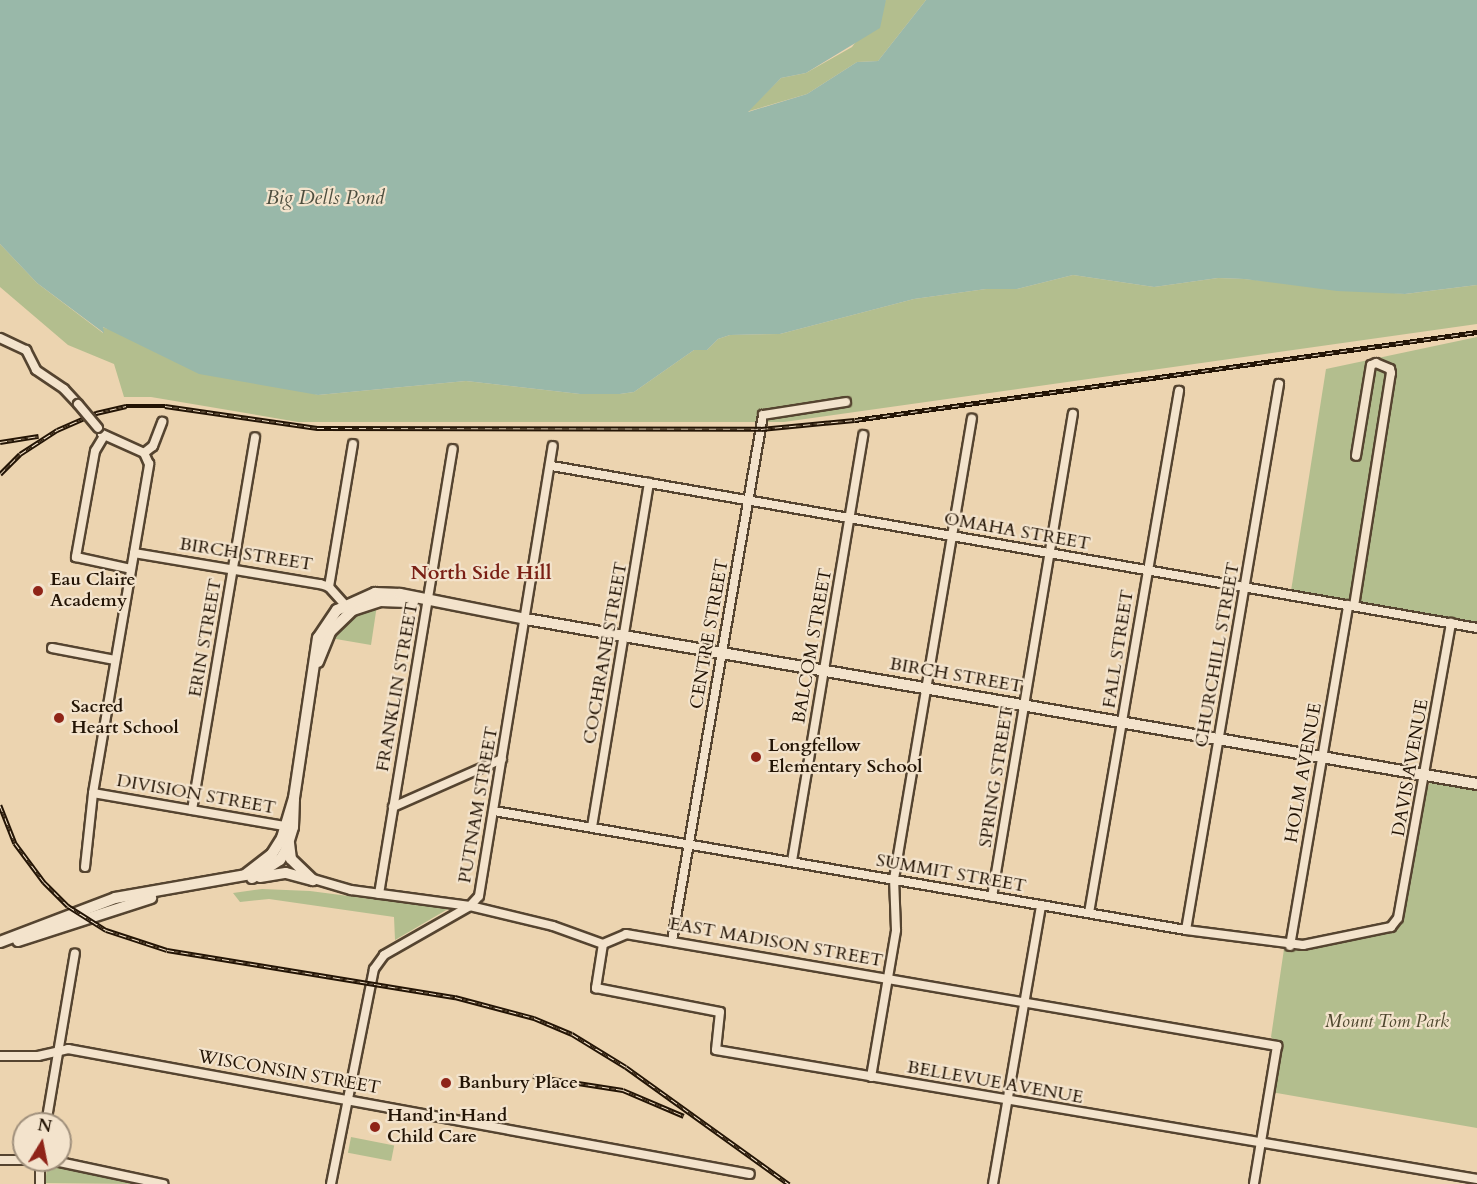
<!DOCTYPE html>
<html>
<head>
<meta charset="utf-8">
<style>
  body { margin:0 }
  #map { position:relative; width:1477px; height:1184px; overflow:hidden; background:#ecd4b0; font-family:Cardo,serif }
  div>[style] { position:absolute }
  .green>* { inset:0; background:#b3be8e; transform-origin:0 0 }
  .water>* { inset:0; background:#99b8a9 }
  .roads { filter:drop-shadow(2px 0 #554430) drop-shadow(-2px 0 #554430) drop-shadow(0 2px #554430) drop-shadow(0 -2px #554430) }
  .minor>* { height:8px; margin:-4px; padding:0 4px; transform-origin:4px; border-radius:4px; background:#f3e3cc }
  .secondary>* { height:10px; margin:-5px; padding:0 5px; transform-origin:5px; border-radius:5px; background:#f3e3cc }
  .rail>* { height:4.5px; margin-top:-2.25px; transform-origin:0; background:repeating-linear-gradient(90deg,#f3e3cc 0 7px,#231405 0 14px); box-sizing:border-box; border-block:2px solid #231405 }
  .bridges { filter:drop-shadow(2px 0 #554430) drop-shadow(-2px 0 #554430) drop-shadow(0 2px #554430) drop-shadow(0 -2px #554430) }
  .minor-bridge>* { height:8px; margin:-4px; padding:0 4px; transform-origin:4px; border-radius:4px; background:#f3e3cc }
  .dots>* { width:16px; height:16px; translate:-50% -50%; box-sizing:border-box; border:3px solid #f3e3cc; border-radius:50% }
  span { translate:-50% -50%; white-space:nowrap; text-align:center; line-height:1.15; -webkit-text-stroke:4.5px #f3e3cc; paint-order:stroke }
  .street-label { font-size:18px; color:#231405 }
  .poi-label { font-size:18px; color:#231405; font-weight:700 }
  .left { translate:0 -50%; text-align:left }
  .park-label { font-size:18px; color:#4e472e; font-style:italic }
  .water-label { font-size:20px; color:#4c4d3e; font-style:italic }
  .neighbourhood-label { font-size:20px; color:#7a1f14; font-weight:700 }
  .north { position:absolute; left:12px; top:1112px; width:60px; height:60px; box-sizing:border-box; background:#f3e3cc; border:2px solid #a0907c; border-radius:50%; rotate:10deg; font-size:16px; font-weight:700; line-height:24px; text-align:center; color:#231405 }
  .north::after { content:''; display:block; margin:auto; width:21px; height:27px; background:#8f2418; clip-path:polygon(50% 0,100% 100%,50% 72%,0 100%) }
</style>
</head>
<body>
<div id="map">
  <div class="green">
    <div style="clip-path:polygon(886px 0,926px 0,878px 61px,857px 62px,807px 94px,746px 112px,781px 78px,806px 73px,852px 47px)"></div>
    <div style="clip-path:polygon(0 244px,37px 283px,103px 333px,102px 327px,318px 395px,466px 381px,580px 394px,620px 394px,634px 392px,694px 350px,707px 350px,718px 339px,730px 335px,780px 334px,914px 299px,986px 289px,1017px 289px,1073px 275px,1154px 287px,1218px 278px,1244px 279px,1405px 294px,1477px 285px,1477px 324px,784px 422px,298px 422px,151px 397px,124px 397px,114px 364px,68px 345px,0 287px)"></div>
    <div style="clip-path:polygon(1477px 337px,1477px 623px,1291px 591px,1326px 369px)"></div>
    <div style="clip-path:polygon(377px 605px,371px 645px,330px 638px,345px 619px)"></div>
    <div style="clip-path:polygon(1432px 780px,1477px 788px,1477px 1128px,1271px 1092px,1278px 1044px,1271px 1037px,1284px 949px,1306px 948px,1393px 929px,1398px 924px,1404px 913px,1426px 789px)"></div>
    <div style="clip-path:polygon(262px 889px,310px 891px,448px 909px,395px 940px,394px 917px,269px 899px,240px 902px,233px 893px)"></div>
    <div style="left:351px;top:1137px;width:44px;height:16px;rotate:11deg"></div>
    <div style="clip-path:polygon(58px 1166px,78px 1169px,140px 1184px,45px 1183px,47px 1169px)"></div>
  </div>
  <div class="water">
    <div style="clip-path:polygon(0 0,886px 0,880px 28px,806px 73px,781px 78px,748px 112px,807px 94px,857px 62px,878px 61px,926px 0,1477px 0,1477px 285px,1405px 294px,1337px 291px,1244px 279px,1218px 278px,1154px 287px,1073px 275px,1017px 289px,986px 289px,914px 299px,780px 334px,730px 335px,718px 339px,707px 350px,694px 350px,634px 392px,620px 394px,580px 394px,466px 381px,318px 395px,199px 374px,103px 327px,104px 333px,37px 283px,0 244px)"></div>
  </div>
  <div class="roads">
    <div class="minor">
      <div style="left:0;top:338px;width:29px;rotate:25deg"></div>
      <div style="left:26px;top:350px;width:22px;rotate:63deg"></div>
      <div style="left:36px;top:370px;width:34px;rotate:34deg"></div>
      <div style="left:64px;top:389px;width:21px;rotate:47deg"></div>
      <div style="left:102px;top:434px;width:46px;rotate:24.3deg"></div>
      <div style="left:104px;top:436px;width:17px;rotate:121deg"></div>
      <div style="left:95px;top:451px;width:108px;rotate:100.2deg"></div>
      <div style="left:76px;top:557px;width:56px;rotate:12.3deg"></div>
      <div style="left:144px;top:453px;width:11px;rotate:-38deg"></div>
      <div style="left:153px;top:446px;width:26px;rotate:-69deg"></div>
      <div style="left:552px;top:466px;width:939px;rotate:9.93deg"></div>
      <div style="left:134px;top:553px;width:189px;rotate:9.5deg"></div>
      <div style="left:320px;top:584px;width:9px;rotate:18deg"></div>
      <div style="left:329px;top:587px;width:28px;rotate:48deg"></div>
      <div style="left:329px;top:587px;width:145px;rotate:-80.5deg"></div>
      <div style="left:1354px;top:606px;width:236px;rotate:-81deg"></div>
      <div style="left:1391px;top:373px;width:4px;rotate:-104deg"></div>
      <div style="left:1390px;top:369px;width:15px;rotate:-157deg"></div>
      <div style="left:1376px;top:363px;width:5px;rotate:158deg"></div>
      <div style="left:1371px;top:365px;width:92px;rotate:99.4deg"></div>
      <div style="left:52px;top:648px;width:64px;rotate:10.8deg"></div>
      <div style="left:93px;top:793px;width:200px;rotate:9.8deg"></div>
      <div style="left:393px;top:807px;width:119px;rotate:-23.8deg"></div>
      <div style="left:192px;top:810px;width:378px;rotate:-80.4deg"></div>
      <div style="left:494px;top:811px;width:702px;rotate:9.76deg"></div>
      <div style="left:1186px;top:930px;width:118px;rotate:7.3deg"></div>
      <div style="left:1303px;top:945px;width:90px;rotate:-11.6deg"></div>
      <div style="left:1391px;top:927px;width:11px;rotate:-52deg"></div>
      <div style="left:1398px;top:918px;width:300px;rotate:-79.8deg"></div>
      <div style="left:592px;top:827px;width:349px;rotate:-80.6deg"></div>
      <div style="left:792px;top:861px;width:432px;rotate:-80.5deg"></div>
      <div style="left:85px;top:867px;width:74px;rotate:-83.8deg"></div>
      <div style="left:93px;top:793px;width:334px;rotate:-80.3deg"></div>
      <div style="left:149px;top:464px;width:12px;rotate:-114deg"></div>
      <div style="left:310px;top:878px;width:43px;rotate:16.3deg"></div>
      <div style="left:351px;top:890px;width:120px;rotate:7.7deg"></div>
      <div style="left:470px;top:906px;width:85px;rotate:13.5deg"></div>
      <div style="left:553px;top:926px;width:53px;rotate:19.8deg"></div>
      <div style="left:603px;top:944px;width:25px;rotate:-23deg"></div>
      <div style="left:626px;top:934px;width:661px;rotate:9.76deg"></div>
      <div style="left:1277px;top:1046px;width:140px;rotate:99.5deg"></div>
      <div style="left:379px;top:894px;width:451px;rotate:-80.6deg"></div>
      <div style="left:992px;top:897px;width:490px;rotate:-80.5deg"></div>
      <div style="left:1089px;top:913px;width:530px;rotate:-80.22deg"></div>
      <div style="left:1186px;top:930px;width:554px;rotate:-80.33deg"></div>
      <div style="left:672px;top:941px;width:534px;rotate:-80.18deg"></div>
      <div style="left:763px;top:415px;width:84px;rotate:-8.9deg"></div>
      <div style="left:603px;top:944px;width:45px;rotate:99deg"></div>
      <div style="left:596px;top:988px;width:126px;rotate:11deg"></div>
      <div style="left:720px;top:1012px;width:38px;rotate:96deg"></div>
      <div style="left:716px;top:1050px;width:772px;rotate:9.62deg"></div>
      <div style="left:1290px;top:946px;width:346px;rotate:-80.3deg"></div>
      <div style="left:0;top:1056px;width:38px"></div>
      <div style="left:38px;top:1056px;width:31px;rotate:-13deg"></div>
      <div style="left:68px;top:1049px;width:693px;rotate:10.39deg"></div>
      <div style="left:871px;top:1077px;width:149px;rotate:-80.3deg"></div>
      <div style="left:896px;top:930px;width:51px;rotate:-92.2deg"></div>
      <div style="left:894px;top:879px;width:467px;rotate:-80.4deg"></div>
      <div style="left:46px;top:1124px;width:173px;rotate:-80.4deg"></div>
      <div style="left:0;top:1160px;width:24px"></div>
      <div style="left:50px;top:1160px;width:116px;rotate:12deg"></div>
      <div style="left:40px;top:1184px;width:24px;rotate:-90deg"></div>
      <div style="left:331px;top:1184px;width:219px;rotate:-78.7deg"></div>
      <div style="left:374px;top:969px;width:17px;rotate:-54deg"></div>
      <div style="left:384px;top:955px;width:99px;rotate:-29.7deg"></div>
      <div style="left:470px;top:906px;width:13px;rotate:-48deg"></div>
      <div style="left:479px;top:896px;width:456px;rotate:-80.7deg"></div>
      <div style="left:993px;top:1184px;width:283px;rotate:-80.2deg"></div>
    </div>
    <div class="secondary">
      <div style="left:318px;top:662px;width:32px;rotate:-68deg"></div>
      <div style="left:330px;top:632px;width:32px;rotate:-44deg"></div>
      <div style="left:353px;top:610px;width:28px;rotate:-18deg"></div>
      <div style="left:380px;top:601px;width:33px;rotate:2deg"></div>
      <div style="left:289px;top:843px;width:16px;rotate:83deg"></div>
      <div style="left:291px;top:859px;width:30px;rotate:44deg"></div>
      <div style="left:260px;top:877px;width:26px;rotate:-9deg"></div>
      <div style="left:286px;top:873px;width:28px;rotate:15deg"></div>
      <div style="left:252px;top:878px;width:33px;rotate:-33deg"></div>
      <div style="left:280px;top:860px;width:12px;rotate:-59deg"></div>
      <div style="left:286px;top:850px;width:24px;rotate:-73deg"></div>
      <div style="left:293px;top:827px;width:28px;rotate:-88deg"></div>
      <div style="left:18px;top:941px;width:140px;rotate:-17.9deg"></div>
      <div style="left:0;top:942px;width:123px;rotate:-20.9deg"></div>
      <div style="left:115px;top:898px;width:132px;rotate:-10deg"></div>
      <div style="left:245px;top:875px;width:34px;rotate:-38deg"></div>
      <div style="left:272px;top:854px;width:19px;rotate:-58deg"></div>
      <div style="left:282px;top:838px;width:42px;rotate:-73.3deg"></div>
      <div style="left:294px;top:798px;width:162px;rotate:-81.5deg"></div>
      <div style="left:318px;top:638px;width:34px;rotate:-56deg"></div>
      <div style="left:337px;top:610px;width:42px;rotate:-24.1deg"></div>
      <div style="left:375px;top:593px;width:25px;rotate:2deg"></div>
      <div style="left:400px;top:594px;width:128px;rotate:11.2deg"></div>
      <div style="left:526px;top:619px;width:965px;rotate:9.84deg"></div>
    </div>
  </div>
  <div class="rail">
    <div style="left:0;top:442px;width:39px;rotate:-9deg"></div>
    <div style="left:0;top:474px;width:28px;rotate:-45deg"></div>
    <div style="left:20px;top:454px;width:44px;rotate:-33deg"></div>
    <div style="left:57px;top:430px;width:43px;rotate:-23.6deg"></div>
    <div style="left:96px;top:413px;width:31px;rotate:-13deg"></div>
    <div style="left:126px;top:406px;width:39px"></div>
    <div style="left:165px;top:406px;width:154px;rotate:8.2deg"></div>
    <div style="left:317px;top:428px;width:444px;rotate:0.1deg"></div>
    <div style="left:761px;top:429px;width:94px;rotate:-5.5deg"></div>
    <div style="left:855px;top:420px;width:628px;rotate:-8.05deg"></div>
    <div style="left:0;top:805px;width:41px;rotate:68.5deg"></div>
    <div style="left:15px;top:843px;width:49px;rotate:53.4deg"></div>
    <div style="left:44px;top:882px;width:34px;rotate:45deg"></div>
    <div style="left:68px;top:906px;width:45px;rotate:32.3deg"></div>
    <div style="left:106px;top:930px;width:64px;rotate:18.2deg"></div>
    <div style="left:167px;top:950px;width:292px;rotate:9.3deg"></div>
    <div style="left:455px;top:997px;width:82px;rotate:14.9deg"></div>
    <div style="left:534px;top:1018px;width:41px;rotate:22.8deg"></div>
    <div style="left:572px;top:1034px;width:63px;rotate:31.4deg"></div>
    <div style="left:626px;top:1067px;width:201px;rotate:35.7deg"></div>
    <div style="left:533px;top:1076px;width:91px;rotate:8.8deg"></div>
    <div style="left:623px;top:1090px;width:66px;rotate:23.1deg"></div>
  </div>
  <div class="bridges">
    <div class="minor-bridge">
      <div style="left:78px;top:404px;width:31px;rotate:50deg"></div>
    </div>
  </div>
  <div class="dots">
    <div style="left:38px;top:591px;background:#8f2418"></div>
    <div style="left:59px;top:718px;background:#8f2418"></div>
    <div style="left:756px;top:757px;background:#8f2418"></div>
    <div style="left:446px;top:1083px;background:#8f2418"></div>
    <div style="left:375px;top:1127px;background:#8f2418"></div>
  </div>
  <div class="street-label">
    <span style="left:1017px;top:532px;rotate:10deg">OMAHA STREET</span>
    <span style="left:246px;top:555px;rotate:9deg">BIRCH STREET</span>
    <span style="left:710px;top:634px;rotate:-80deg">CENTRE STREET</span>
    <span style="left:206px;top:638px;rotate:-80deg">ERIN STREET</span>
    <span style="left:813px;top:646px;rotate:-80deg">BALCOM STREET</span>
    <span style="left:1119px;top:649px;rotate:-81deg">FALL STREET</span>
    <span style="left:606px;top:653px;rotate:-80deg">COCHRANE STREET</span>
    <span style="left:1218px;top:655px;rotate:-80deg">CHURCHILL STREET</span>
    <span style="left:956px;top:676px;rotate:10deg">BIRCH STREET</span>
    <span style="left:398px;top:687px;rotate:-80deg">FRANKLIN STREET</span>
    <span style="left:1411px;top:768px;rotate:-80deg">DAVIS AVENUE</span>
    <span style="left:1304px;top:773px;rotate:-80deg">HOLM AVENUE</span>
    <span style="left:997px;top:777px;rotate:-81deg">SPRING STREET</span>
    <span style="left:196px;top:795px;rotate:10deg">DIVISION STREET</span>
    <span style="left:479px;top:805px;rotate:-80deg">PUTNAM STREET</span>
    <span style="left:951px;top:874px;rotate:10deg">SUMMIT STREET</span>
    <span style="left:776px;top:943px;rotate:10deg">EAST MADISON STREET</span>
    <span style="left:289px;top:1073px;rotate:10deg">WISCONSIN STREET</span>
    <span style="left:995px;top:1083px;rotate:10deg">BELLEVUE AVENUE</span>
  </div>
  <div class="poi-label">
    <span class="left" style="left:50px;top:591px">Eau Claire<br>Academy</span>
    <span class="left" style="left:71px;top:718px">Sacred<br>Heart School</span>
    <span class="left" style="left:768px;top:757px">Longfellow<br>Elementary School</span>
    <span class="left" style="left:458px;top:1083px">Banbury Place</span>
    <span class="left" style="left:387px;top:1127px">Hand in Hand<br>Child Care</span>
  </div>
  <div class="park-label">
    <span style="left:1387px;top:1022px">Mount Tom Park</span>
  </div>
  <div class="water-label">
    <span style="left:325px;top:197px">Big Dells Pond</span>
  </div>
  <div class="neighbourhood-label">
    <span style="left:481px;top:572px">North Side Hill</span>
  </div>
  <div class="north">N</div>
</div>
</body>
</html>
